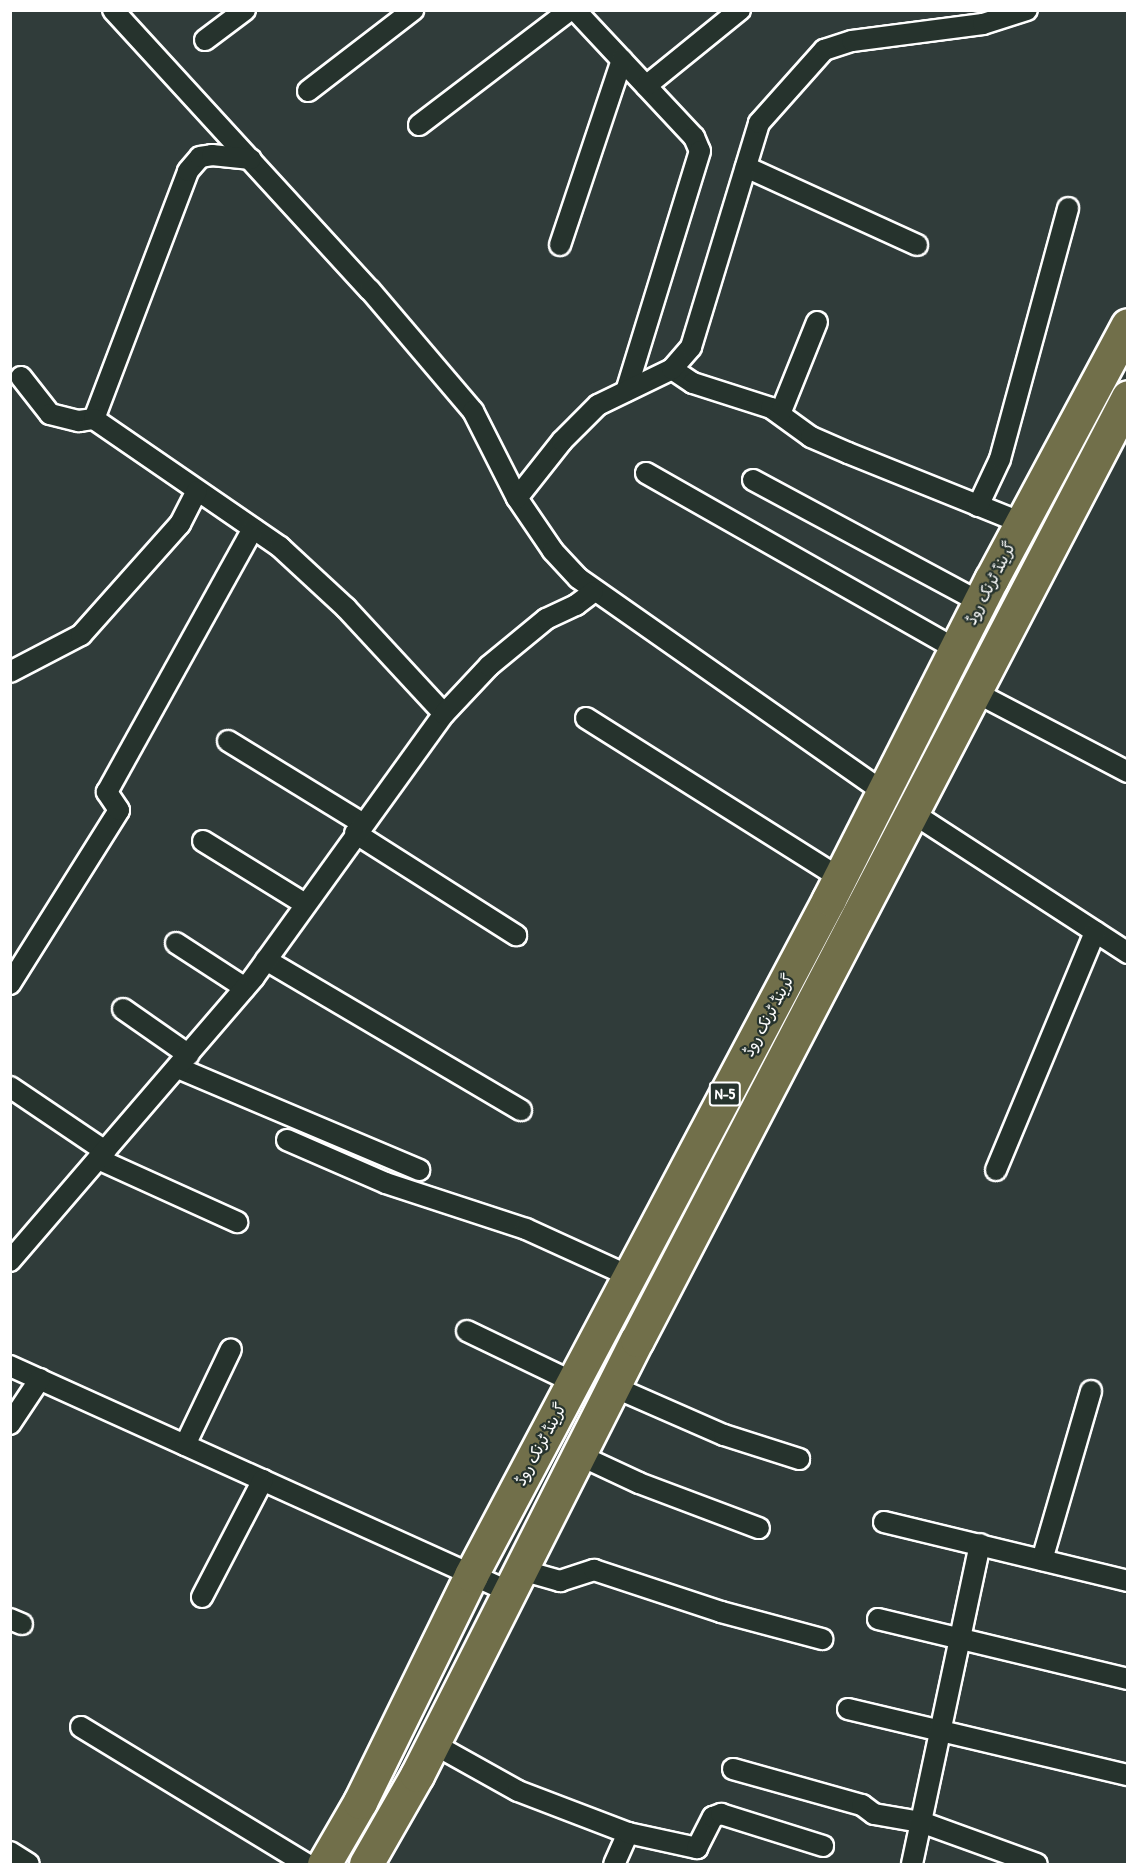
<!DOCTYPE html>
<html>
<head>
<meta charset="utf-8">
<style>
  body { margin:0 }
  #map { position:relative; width:1138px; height:1875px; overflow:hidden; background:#303c3a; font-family:"Patrick Hand","Playpen Sans Arabic",sans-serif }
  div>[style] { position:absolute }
  .roads { filter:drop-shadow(2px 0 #fff) drop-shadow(-2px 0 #fff) drop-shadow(0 2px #fff) drop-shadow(0 -2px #fff) }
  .street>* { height:20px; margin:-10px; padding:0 10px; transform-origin:10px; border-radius:10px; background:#26332d }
  .highway>* { height:33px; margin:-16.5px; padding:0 16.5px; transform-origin:16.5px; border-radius:16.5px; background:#716f4a }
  span { translate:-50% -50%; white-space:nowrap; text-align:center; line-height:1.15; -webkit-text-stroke:4.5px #26332d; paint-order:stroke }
  .shield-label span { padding:2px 4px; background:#26332d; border:2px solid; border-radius:4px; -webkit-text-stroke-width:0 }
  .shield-label { font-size:15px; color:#fff; font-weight:700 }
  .street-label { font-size:16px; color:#fff }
  .frame { position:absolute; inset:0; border:12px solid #fff; pointer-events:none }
</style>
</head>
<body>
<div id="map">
  <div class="roads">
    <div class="street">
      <div style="left:113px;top:10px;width:380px;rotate:47.5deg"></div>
      <div style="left:370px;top:290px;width:159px;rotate:49.6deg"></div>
      <div style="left:473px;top:411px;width:97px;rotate:63.2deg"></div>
      <div style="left:517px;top:498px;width:64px;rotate:55.8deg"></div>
      <div style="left:553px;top:551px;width:37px;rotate:47deg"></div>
      <div style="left:578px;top:578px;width:373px;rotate:35deg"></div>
      <div style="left:575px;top:10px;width:174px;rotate:46.9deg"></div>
      <div style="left:694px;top:137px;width:15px;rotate:67deg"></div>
      <div style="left:700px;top:151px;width:251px;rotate:107.1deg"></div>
      <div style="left:205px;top:40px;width:50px;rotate:-36.9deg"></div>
      <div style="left:646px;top:86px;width:121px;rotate:-39deg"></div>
      <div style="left:308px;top:91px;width:133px;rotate:-37.6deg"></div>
      <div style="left:419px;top:125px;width:190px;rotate:-37.3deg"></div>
      <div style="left:746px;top:167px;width:188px;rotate:24.5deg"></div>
      <div style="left:560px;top:245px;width:195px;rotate:-71.5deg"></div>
      <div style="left:672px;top:369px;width:25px;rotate:34deg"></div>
      <div style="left:693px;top:383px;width:82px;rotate:17.8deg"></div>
      <div style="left:771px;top:408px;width:49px;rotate:35.9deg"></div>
      <div style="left:811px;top:437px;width:40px;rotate:23.4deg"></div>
      <div style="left:848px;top:453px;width:188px;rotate:21.9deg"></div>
      <div style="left:21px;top:377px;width:47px;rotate:51.9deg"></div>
      <div style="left:50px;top:414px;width:30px;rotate:14deg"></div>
      <div style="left:79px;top:421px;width:15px;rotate:-8deg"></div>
      <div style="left:94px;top:419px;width:265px;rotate:-69.2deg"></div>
      <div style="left:188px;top:171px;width:18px;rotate:-49deg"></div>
      <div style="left:200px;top:157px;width:12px;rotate:-9deg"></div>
      <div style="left:212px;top:155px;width:39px;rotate:6deg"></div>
      <div style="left:780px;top:414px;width:99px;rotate:-68.1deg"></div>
      <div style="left:94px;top:419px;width:226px;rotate:34.5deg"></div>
      <div style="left:280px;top:547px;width:90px;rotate:42.7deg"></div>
      <div style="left:346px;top:608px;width:144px;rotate:47.2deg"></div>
      <div style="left:646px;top:473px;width:356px;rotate:29.6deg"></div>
      <div style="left:753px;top:480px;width:258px;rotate:28.3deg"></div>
      <div style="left:517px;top:498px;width:73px;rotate:-51.7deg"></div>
      <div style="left:562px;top:441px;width:51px;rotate:-45deg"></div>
      <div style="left:598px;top:405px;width:82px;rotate:-25.9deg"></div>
      <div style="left:672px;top:369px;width:29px;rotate:-49deg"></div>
      <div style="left:691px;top:347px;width:234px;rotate:-73.1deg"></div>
      <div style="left:759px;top:123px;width:98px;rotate:-48.3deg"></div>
      <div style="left:824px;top:50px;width:29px;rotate:-18deg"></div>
      <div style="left:852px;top:41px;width:132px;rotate:-7.4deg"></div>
      <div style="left:983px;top:24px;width:46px;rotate:-17.7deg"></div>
      <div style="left:978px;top:506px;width:52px;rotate:-64.9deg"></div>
      <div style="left:1000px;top:459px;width:260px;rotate:-74.8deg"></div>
      <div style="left:10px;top:672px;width:80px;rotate:-27.5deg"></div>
      <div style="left:81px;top:635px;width:149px;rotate:-48.3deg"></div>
      <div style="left:180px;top:524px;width:37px;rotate:-63deg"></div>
      <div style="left:973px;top:691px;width:175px;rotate:27.6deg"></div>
      <div style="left:586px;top:718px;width:300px;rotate:32.2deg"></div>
      <div style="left:228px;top:741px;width:157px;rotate:31.5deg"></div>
      <div style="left:911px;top:812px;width:259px;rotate:33deg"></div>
      <div style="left:355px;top:833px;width:191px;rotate:32.4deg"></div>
      <div style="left:203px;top:841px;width:120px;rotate:31.7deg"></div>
      <div style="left:176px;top:943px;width:82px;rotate:33.1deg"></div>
      <div style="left:266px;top:960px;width:296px;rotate:30.5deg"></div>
      <div style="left:10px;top:984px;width:205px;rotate:-57.9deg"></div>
      <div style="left:119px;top:810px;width:22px;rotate:-124deg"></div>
      <div style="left:107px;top:792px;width:301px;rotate:-61deg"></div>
      <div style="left:123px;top:1009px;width:80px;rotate:34.9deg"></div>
      <div style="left:178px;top:1068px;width:262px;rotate:22.9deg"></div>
      <div style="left:10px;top:1087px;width:115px;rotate:34deg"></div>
      <div style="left:287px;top:1140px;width:108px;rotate:23.5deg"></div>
      <div style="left:386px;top:1183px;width:147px;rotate:18.2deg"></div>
      <div style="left:526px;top:1229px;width:113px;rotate:24.5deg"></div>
      <div style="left:98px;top:1159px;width:153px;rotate:24.4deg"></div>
      <div style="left:996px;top:1170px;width:258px;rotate:-67.4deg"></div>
      <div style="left:10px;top:1261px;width:374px;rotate:-49.3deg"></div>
      <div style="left:254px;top:977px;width:324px;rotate:-54.2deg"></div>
      <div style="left:444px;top:714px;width:66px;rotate:-46.8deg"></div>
      <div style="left:489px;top:666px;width:74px;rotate:-39.5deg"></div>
      <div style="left:546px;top:619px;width:33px;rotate:-25deg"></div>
      <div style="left:576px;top:605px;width:21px;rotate:-37deg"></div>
      <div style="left:467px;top:1331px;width:118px;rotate:25.7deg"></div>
      <div style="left:10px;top:1366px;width:549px;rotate:24.32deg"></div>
      <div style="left:614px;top:1387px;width:120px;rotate:23.6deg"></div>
      <div style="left:724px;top:1435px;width:79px;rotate:17.7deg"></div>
      <div style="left:10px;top:1424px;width:54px;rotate:-56.3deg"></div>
      <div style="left:185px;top:1445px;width:106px;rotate:-64.4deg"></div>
      <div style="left:579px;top:1455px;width:66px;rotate:25deg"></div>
      <div style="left:639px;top:1483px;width:128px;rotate:20.6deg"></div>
      <div style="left:884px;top:1522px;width:251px;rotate:13.6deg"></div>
      <div style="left:1042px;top:1560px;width:176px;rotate:-73.8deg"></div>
      <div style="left:521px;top:1570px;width:41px;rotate:15.8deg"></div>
      <div style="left:560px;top:1581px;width:36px;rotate:-18deg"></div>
      <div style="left:594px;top:1570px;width:134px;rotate:18.3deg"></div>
      <div style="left:721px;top:1612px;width:105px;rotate:15deg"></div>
      <div style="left:202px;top:1597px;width:132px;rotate:-62.5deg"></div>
      <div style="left:10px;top:1619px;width:13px;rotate:23deg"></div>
      <div style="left:878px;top:1619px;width:257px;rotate:13.5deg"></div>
      <div style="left:848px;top:1709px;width:288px;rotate:13.3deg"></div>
      <div style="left:81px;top:1727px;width:263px;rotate:31.3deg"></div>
      <div style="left:432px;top:1743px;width:98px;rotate:29.2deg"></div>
      <div style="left:518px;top:1791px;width:118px;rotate:20.9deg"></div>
      <div style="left:628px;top:1833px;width:34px;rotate:114deg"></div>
      <div style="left:733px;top:1769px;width:134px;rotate:15.6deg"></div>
      <div style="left:862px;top:1805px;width:15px;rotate:37deg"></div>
      <div style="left:874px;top:1814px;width:48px;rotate:9.7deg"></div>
      <div style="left:921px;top:1822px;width:123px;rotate:19.9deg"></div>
      <div style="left:628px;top:1833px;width:71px;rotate:12.3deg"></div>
      <div style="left:697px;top:1848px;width:35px;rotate:-63deg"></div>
      <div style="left:713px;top:1817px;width:9px;rotate:-21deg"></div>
      <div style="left:721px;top:1814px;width:107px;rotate:17.4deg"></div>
      <div style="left:10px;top:1852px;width:22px;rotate:32deg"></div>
      <div style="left:912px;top:1864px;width:327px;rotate:-78deg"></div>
    </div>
    <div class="highway">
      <div style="left:324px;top:1864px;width:72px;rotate:-59.9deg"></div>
      <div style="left:360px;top:1802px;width:253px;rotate:-63.9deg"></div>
      <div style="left:471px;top:1575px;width:765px;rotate:-62.09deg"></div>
      <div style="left:829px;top:899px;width:358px;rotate:-63.1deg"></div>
      <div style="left:991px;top:580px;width:289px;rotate:-61.8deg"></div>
      <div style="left:366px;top:1864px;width:103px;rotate:-60.2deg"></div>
      <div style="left:417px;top:1775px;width:487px;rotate:-63.2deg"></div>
      <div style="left:637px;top:1340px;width:1063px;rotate:-62.49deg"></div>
    </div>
  </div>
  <div class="shield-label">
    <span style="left:725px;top:1094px">N-5</span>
  </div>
  <div class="street-label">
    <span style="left:990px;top:583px;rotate:-63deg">گرینڈ ٹرنک روڈ</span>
    <span style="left:768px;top:1015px;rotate:-62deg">گرینڈ ٹرنک روڈ</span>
    <span style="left:540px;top:1444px;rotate:-62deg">گرینڈ ٹرنک روڈ</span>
  </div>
  <div class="frame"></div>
</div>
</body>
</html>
